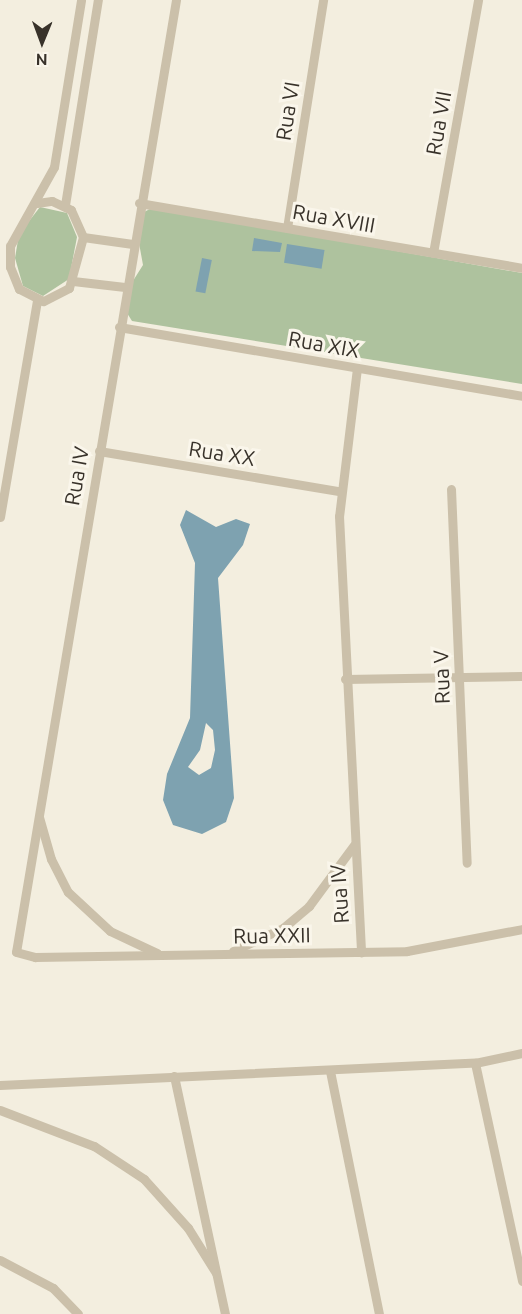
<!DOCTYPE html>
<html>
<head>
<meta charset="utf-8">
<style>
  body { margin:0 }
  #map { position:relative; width:522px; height:1314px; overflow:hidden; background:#f3eedf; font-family:Ubuntu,sans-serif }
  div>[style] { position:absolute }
  .green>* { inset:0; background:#aec29e }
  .water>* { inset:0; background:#7ea2b0; transform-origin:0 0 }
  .street>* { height:9px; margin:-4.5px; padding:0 4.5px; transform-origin:4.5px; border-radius:4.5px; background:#cbc0aa }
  span { translate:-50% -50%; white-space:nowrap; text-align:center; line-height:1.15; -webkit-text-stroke:6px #faf6eb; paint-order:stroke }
  .street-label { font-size:21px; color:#38322a }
  .north { position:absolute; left:12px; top:12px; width:60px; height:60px; -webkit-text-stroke:4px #faf6eb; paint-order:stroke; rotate:181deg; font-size:16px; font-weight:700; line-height:24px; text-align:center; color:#38322a }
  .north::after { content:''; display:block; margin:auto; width:21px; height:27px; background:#38322a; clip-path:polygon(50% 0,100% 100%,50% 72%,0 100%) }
</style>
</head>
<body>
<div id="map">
  <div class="green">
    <div style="clip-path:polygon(40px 207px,67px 213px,77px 237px,69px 279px,43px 296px,23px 286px,15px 258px,19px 234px)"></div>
    <div style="clip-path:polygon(152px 208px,522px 273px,522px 384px,132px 321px,127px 313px,131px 284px,143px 265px,139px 243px,144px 212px)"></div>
  </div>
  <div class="water">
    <div style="clip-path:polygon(254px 238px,282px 243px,280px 252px,252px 251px)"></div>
    <div style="left:287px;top:244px;width:38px;height:19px;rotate:9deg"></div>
    <div style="left:202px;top:258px;width:10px;height:34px;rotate:11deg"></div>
    <div style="clip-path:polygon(evenodd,186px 510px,216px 527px,236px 519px,250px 524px,243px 545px,218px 578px,234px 798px,226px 822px,202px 834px,173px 825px,163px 800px,167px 774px,190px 718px,195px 563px,180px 525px,186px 510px,206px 723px,213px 730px,215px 750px,211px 768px,199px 775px,188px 767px,200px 750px,206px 723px)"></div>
  </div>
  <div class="street">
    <div style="left:176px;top:0;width:965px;rotate:99.54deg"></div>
    <div style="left:16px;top:952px;width:20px;rotate:15deg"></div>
    <div style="left:35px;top:957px;width:372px;rotate:-0.9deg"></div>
    <div style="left:407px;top:951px;width:117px;rotate:-10.8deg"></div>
    <div style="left:37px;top:203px;width:15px;rotate:-8deg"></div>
    <div style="left:52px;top:201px;width:21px;rotate:25deg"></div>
    <div style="left:71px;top:210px;width:30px;rotate:66deg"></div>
    <div style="left:83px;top:237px;width:53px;rotate:105.4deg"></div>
    <div style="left:69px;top:288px;width:29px;rotate:153deg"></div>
    <div style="left:43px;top:301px;width:27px;rotate:-153deg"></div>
    <div style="left:19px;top:289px;width:24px;rotate:-112deg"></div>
    <div style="left:10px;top:267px;width:21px;rotate:-90deg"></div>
    <div style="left:10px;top:246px;width:90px;rotate:-60.9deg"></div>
    <div style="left:54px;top:167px;width:169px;rotate:-80.8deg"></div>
    <div style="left:139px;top:203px;width:388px;rotate:9.6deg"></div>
    <div style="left:65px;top:205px;width:208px;rotate:-80.9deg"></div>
    <div style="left:287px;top:228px;width:231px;rotate:-81deg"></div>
    <div style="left:83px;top:237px;width:50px;rotate:8deg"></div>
    <div style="left:433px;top:253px;width:257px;rotate:-79.9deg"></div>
    <div style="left:73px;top:281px;width:52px;rotate:6.6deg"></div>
    <div style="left:119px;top:327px;width:409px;rotate:9.7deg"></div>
    <div style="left:357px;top:368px;width:149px;rotate:96.9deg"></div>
    <div style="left:339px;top:516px;width:437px;rotate:87.1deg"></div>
    <div style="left:99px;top:451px;width:243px;rotate:9.5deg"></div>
    <div style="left:451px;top:489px;width:374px;rotate:87.6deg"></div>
    <div style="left:0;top:517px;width:219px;rotate:-80.3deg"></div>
    <div style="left:345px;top:679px;width:177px;rotate:-1deg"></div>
    <div style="left:39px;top:817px;width:44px;rotate:74.1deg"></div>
    <div style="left:51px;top:859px;width:37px;rotate:63deg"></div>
    <div style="left:68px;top:892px;width:57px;rotate:42.9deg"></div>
    <div style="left:110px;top:931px;width:52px;rotate:25.1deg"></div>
    <div style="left:233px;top:951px;width:55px;rotate:-24.7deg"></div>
    <div style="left:283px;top:928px;width:34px;rotate:-40deg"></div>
    <div style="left:309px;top:906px;width:76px;rotate:-53.6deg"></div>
    <div style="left:475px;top:1063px;width:223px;rotate:77.8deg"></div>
    <div style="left:330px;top:1071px;width:248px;rotate:78.6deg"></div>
    <div style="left:174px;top:1076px;width:243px;rotate:77.9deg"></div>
    <div style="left:0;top:1085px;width:476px;rotate:-2.7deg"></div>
    <div style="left:475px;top:1063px;width:48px;rotate:-12deg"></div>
    <div style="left:0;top:1110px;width:101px;rotate:21deg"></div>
    <div style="left:94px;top:1146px;width:60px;rotate:33.4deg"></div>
    <div style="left:144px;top:1179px;width:66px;rotate:48.1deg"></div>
    <div style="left:188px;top:1228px;width:53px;rotate:58.1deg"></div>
    <div style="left:0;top:1260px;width:60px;rotate:27.8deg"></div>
    <div style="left:53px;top:1288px;width:36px;rotate:46deg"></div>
  </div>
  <div class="street-label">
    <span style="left:287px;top:111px;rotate:-81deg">Rua VI</span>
    <span style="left:438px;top:123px;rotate:-80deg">Rua VII</span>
    <span style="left:334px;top:218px;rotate:10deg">Rua XVIII</span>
    <span style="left:324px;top:344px;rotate:10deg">Rua XIX</span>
    <span style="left:222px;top:453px;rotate:9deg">Rua XX</span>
    <span style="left:76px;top:476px;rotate:-80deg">Rua IV</span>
    <span style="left:441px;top:677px;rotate:-92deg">Rua V</span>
    <span style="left:339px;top:894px;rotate:-94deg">Rua IV</span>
    <span style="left:272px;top:935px;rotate:-1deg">Rua XXII</span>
  </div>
  <div class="north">N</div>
</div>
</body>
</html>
